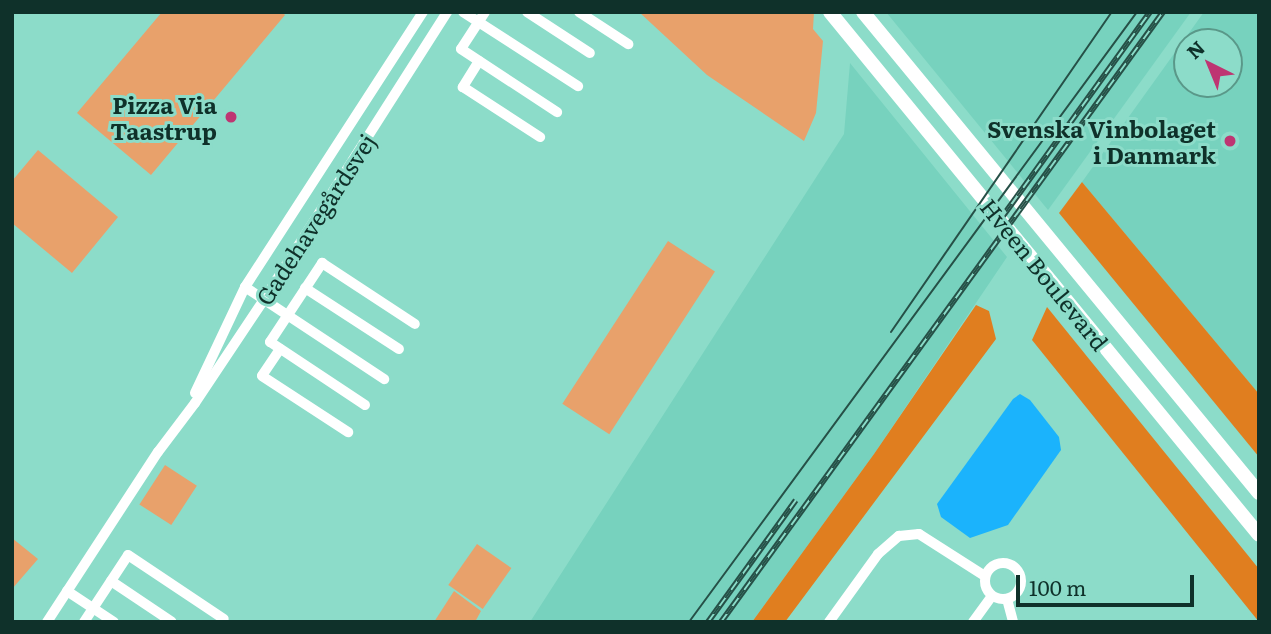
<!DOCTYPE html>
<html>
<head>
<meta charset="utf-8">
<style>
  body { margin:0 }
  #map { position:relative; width:1271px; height:634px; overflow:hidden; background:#8cdcc9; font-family:Literata,serif }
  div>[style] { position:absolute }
  .built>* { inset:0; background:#77d2be }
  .green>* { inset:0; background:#e8a16b; transform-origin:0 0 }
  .forest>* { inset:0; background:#e07e1f }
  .water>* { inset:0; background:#1bb3fc }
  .street>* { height:10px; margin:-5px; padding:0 5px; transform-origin:5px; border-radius:5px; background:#fff }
  .street>.ring { margin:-5px; padding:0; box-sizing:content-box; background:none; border:10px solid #fff; border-radius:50% }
  .secondary>* { height:14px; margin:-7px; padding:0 7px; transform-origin:7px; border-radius:7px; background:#fff }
  .tram>* { height:2px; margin:-1px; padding:0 1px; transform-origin:1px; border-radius:1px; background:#265047 }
  .rail>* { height:6px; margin-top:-3px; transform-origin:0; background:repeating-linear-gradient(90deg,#8cdcc9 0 10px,#265047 0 20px); box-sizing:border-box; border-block:2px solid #265047 }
  .dots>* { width:19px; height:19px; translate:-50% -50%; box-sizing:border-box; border:4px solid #8cdcc9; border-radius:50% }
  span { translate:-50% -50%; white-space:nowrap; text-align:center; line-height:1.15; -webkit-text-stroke:6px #8cdcc9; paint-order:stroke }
  .poi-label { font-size:23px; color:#0f312a; font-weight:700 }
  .right { translate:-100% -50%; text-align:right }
  .street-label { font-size:23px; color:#0f312a }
  .frame { position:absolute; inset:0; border:14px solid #0f312a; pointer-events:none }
  .north { position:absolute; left:1173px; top:28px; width:70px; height:70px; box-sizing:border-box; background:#8cdcc9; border:2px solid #5a9889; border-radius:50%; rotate:317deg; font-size:19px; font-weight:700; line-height:28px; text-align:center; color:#0f312a }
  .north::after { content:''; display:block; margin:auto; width:24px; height:32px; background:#be3572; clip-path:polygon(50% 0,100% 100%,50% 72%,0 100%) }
  .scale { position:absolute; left:1016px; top:575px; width:178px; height:32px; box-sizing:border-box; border:4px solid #0f312a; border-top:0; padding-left:9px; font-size:21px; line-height:24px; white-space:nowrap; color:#0f312a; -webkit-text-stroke:5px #8cdcc9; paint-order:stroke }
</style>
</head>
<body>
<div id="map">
  <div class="built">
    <div style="clip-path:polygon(886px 12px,1191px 12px,1048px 210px)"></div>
    <div style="clip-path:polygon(evenodd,1204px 12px,1259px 12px,1259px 394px,1082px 182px,1204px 12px,1187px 42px,1229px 42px,1229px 84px,1187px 84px,1187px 42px)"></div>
    <div style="clip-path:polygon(850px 63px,1007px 257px,874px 454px,752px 622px,530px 622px,844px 134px)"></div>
  </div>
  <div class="green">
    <div style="clip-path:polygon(162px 12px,282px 12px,285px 15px,151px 175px,77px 113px)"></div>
    <div style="clip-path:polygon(639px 12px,814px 12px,813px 29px,823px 41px,816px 113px,804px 141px,707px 75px)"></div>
    <div style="clip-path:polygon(38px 150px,118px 217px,72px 273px,12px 223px,12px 181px)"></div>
    <div style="left:668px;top:241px;width:56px;height:194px;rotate:33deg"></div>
    <div style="left:165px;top:465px;width:38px;height:47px;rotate:33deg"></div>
    <div style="clip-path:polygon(12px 538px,38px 559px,12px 589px)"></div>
    <div style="left:477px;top:544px;width:42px;height:50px;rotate:35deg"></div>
    <div style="clip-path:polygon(454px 591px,481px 611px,475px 622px,434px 622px)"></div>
  </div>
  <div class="forest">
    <div style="clip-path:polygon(1082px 182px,1259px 394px,1259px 457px,1059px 213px)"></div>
    <div style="clip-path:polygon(976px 305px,989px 311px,996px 339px,785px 622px,752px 622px,874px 454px)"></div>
    <div style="clip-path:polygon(1047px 307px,1259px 569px,1259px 622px,1032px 340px)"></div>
  </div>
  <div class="water">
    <div style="clip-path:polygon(1020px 394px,1030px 400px,1059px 437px,1061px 450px,1008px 525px,970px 538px,941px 517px,937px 504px,1013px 399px)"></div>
  </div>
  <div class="street">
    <div style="left:463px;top:12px;width:137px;rotate:32.8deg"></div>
    <div style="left:485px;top:12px;width:44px;rotate:123deg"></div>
    <div style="left:461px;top:49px;width:115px;rotate:33.3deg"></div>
    <div style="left:527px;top:12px;width:75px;rotate:33.1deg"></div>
    <div style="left:579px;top:12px;width:59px;rotate:33.1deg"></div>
    <div style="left:479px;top:61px;width:31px;rotate:122deg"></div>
    <div style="left:463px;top:87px;width:92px;rotate:33deg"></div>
    <div style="left:245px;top:287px;width:167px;rotate:33.5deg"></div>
    <div style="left:305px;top:288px;width:112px;rotate:33deg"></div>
    <div style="left:280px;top:349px;width:32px;rotate:124deg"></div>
    <div style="left:262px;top:376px;width:103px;rotate:33.1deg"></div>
    <div style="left:195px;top:393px;width:117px;rotate:-64.7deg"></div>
    <div style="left:245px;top:287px;width:328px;rotate:-57.1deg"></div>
    <div style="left:365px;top:405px;width:114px;rotate:-146.4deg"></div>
    <div style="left:270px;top:342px;width:95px;rotate:-56.6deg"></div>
    <div style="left:322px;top:263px;width:111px;rotate:33.3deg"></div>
    <div class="ring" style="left:985px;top:563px;width:26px;height:26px"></div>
    <div style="left:111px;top:581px;width:73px;rotate:33.9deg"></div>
    <div style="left:67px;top:591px;width:56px;rotate:33.4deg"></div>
    <div style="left:1007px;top:599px;width:24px;rotate:75deg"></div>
    <div style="left:47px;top:622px;width:203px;rotate:-56.9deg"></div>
    <div style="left:158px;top:452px;width:61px;rotate:-52.9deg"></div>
    <div style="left:195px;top:403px;width:123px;rotate:-56.3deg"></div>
    <div style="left:263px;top:301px;width:343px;rotate:-57.5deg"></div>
    <div style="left:84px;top:622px;width:80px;rotate:-56.7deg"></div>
    <div style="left:128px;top:555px;width:115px;rotate:33.7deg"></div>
    <div style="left:829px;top:622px;width:84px;rotate:-54.2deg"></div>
    <div style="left:878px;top:554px;width:28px;rotate:-41deg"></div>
    <div style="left:899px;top:536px;width:20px;rotate:-6deg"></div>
    <div style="left:919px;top:534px;width:78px;rotate:32.5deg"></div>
    <div style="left:973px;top:622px;width:32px;rotate:-54deg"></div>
  </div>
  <div class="secondary">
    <div style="left:830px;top:12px;width:676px;rotate:50.64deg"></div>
    <div style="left:863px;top:12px;width:623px;rotate:50.54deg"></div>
  </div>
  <div class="tram">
    <div style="left:891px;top:332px;width:389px;rotate:-55.4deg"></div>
    <div style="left:689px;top:622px;width:757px;rotate:-53.71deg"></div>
  </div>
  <div class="rail">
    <div style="left:1000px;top:220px;width:256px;rotate:-54.2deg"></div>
    <div style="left:708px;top:622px;width:150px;rotate:-54.2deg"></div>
    <div style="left:721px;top:622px;width:753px;rotate:-54.07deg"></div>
  </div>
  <div class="dots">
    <div style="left:231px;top:117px;background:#be3572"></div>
    <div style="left:1230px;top:141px;background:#be3572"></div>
  </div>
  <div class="poi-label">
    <span class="right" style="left:217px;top:117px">Pizza Via<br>Taastrup</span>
    <span class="right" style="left:1216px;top:141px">Svenska Vinbolaget<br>i Danmark</span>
  </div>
  <div class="street-label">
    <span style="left:315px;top:219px;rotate:-57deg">Gadehavegårdsvej</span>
    <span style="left:1045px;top:274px;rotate:51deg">Hveen Boulevard</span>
  </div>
  <div class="frame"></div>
  <div class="north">N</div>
  <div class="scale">100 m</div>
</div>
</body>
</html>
